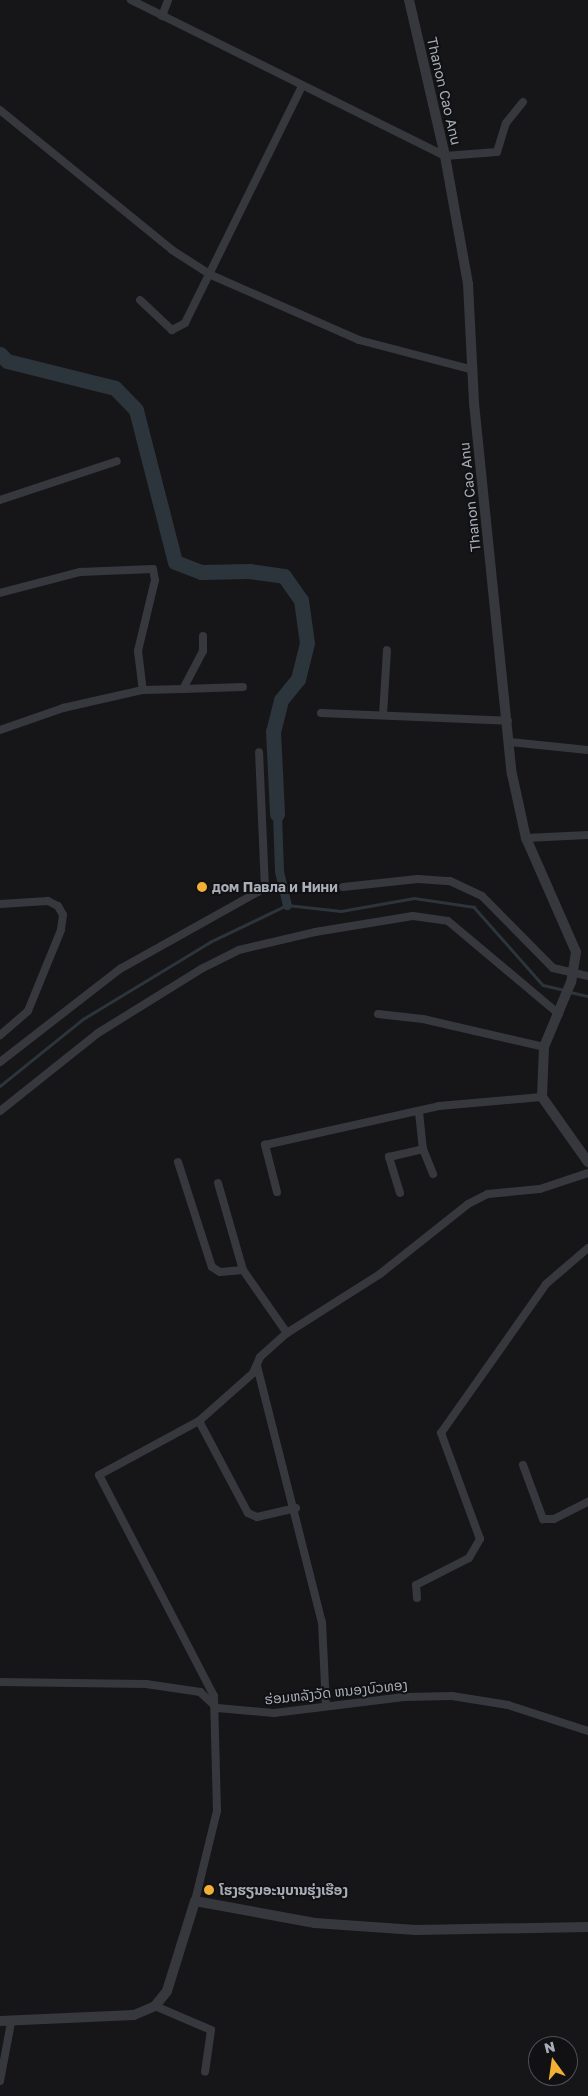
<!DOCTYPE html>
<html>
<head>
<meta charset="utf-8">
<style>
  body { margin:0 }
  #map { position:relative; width:588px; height:2096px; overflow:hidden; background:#161618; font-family:"Golos Text","Noto Sans Lao",sans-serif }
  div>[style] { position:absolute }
  .stream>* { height:2.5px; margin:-1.25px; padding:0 1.25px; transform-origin:1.25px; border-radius:1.25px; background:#2c353c }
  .canal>* { height:9px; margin:-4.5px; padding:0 4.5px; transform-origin:4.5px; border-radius:4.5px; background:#2c353c }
  .river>* { height:15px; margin:-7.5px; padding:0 7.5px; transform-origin:7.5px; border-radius:7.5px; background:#2c353c }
  .minor>* { height:8px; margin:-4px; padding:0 4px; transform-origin:4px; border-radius:4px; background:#37383d }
  .tertiary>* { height:10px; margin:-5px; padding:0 5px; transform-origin:5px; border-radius:5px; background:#37383d }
  .dots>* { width:14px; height:14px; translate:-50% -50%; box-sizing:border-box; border:2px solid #111113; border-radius:50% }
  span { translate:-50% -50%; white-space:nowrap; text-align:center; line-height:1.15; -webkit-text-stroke:4px #111113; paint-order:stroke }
  .street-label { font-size:14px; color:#a8adb8 }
  .poi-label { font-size:14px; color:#a8adb8; font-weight:700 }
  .left { translate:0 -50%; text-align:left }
  .north { position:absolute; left:528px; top:2036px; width:50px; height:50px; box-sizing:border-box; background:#111113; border:1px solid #4d4f55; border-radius:50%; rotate:346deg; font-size:14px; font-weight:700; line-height:20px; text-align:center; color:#a8adb8 }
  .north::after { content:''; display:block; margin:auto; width:18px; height:22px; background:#f2b134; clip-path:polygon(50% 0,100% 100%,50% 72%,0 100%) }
</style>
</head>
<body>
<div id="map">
  <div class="stream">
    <div style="left:570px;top:992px;width:18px;rotate:13deg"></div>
    <div style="left:0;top:1086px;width:107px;rotate:-38.9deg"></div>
    <div style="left:83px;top:1019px;width:149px;rotate:-31.2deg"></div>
    <div style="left:210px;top:942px;width:85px;rotate:-25.7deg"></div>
    <div style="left:287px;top:905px;width:54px;rotate:6.3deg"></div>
    <div style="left:341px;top:911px;width:74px;rotate:-10.1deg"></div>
    <div style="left:414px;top:898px;width:61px;rotate:8.5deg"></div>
    <div style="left:474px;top:907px;width:104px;rotate:48.5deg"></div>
    <div style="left:543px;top:985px;width:23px;rotate:13deg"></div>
  </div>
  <div class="canal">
    <div style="left:277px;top:814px;width:57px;rotate:88deg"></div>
    <div style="left:279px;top:871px;width:35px;rotate:77deg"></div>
  </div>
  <div class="river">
    <div style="left:0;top:354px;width:10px;rotate:45deg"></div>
    <div style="left:7px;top:361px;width:111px;rotate:14deg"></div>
    <div style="left:115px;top:388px;width:30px;rotate:46deg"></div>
    <div style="left:136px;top:410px;width:157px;rotate:75.6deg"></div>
    <div style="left:175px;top:562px;width:28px;rotate:21deg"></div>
    <div style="left:201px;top:572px;width:48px;rotate:-1.2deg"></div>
    <div style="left:249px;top:571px;width:35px;rotate:8deg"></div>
    <div style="left:284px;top:576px;width:29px;rotate:55deg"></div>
    <div style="left:301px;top:600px;width:43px;rotate:82.1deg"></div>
    <div style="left:307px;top:643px;width:37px;rotate:104deg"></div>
    <div style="left:298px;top:679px;width:27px;rotate:129deg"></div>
    <div style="left:281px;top:700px;width:32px;rotate:104deg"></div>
    <div style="left:273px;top:731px;width:83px;rotate:87.2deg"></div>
  </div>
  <div class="minor">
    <div style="left:131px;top:0;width:351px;rotate:26.4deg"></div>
    <div style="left:445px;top:156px;width:52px;rotate:-4.4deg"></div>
    <div style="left:497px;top:152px;width:30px;rotate:-73deg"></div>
    <div style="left:506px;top:123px;width:27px;rotate:-51deg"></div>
    <div style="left:162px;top:16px;width:17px;rotate:-69deg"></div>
    <div style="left:0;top:110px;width:222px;rotate:39.1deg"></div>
    <div style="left:172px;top:250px;width:46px;rotate:32.7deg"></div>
    <div style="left:211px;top:275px;width:162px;rotate:23.7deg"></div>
    <div style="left:359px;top:340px;width:118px;rotate:14.7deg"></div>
    <div style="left:140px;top:300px;width:44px;rotate:43.2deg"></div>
    <div style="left:172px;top:330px;width:15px;rotate:-28deg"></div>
    <div style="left:185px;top:323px;width:264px;rotate:-63.7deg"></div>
    <div style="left:0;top:500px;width:123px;rotate:-18.4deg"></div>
    <div style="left:0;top:593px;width:83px;rotate:-14.7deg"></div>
    <div style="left:80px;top:572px;width:73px;rotate:-2.4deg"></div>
    <div style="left:153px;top:569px;width:11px;rotate:80deg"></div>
    <div style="left:155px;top:580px;width:73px;rotate:103.5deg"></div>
    <div style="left:138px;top:651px;width:39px;rotate:83deg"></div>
    <div style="left:183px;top:689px;width:60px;rotate:-1.9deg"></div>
    <div style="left:321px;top:713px;width:187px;rotate:2.4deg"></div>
    <div style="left:383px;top:715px;width:65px;rotate:-86.5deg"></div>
    <div style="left:0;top:730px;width:67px;rotate:-19.2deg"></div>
    <div style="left:63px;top:708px;width:82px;rotate:-12.7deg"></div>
    <div style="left:143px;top:690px;width:40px;rotate:-1.4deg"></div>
    <div style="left:183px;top:689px;width:43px;rotate:-62.2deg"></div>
    <div style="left:203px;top:651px;width:15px;rotate:-90deg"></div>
    <div style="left:510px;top:742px;width:78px;rotate:5.9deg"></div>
    <div style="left:526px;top:838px;width:62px;rotate:-2.8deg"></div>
    <div style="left:343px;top:887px;width:75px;rotate:-6.1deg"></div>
    <div style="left:418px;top:879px;width:32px;rotate:4deg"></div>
    <div style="left:450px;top:881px;width:35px;rotate:25deg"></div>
    <div style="left:482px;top:896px;width:101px;rotate:45.4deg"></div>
    <div style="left:553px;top:968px;width:36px;rotate:13deg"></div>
    <div style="left:0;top:904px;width:48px;rotate:-3.6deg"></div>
    <div style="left:48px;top:901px;width:11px;rotate:27deg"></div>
    <div style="left:58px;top:906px;width:10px;rotate:61deg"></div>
    <div style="left:63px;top:915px;width:15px;rotate:98deg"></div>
    <div style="left:61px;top:930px;width:87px;rotate:112.2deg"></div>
    <div style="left:28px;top:1011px;width:37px;rotate:139deg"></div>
    <div style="left:378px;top:1014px;width:45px;rotate:6.3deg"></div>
    <div style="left:423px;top:1019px;width:124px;rotate:13deg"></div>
    <div style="left:0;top:1062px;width:152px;rotate:-37.8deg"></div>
    <div style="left:120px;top:969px;width:166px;rotate:-29.2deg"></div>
    <div style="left:265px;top:888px;width:136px;rotate:-92.5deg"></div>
    <div style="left:0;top:1111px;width:125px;rotate:-38.5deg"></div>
    <div style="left:98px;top:1033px;width:123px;rotate:-31.8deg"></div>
    <div style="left:203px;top:968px;width:40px;rotate:-26.6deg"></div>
    <div style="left:239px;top:950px;width:78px;rotate:-13.3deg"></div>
    <div style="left:315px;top:932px;width:99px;rotate:-9.3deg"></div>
    <div style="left:413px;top:916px;width:35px;rotate:8deg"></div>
    <div style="left:448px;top:921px;width:145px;rotate:40deg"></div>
    <div style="left:419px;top:1112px;width:37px;rotate:84deg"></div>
    <div style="left:423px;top:1149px;width:27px;rotate:68deg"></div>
    <div style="left:178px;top:1162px;width:110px;rotate:72.1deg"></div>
    <div style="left:212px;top:1267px;width:9px;rotate:32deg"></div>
    <div style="left:220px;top:1272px;width:23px;rotate:-5deg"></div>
    <div style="left:218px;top:1183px;width:91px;rotate:74deg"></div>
    <div style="left:243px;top:1270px;width:77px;rotate:55.1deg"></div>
    <div style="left:277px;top:1192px;width:49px;rotate:-104.3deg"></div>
    <div style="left:265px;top:1145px;width:178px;rotate:-12.6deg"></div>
    <div style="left:439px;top:1106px;width:103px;rotate:-5deg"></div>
    <div style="left:400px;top:1193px;width:38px;rotate:-107deg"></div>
    <div style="left:389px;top:1157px;width:35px;rotate:-13deg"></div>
    <div style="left:257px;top:1366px;width:264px;rotate:75.8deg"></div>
    <div style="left:322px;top:1622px;width:84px;rotate:87.3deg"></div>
    <div style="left:199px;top:1421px;width:104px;rotate:62deg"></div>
    <div style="left:248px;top:1513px;width:10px;rotate:24deg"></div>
    <div style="left:257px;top:1517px;width:40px;rotate:-13deg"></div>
    <div style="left:523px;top:1465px;width:58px;rotate:69.7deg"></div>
    <div style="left:543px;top:1519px;width:11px"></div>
    <div style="left:554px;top:1519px;width:38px;rotate:-27deg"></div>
    <div style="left:417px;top:1598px;width:13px;rotate:-94deg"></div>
    <div style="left:416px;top:1585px;width:59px;rotate:-27deg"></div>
    <div style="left:469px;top:1558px;width:22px;rotate:-60deg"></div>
    <div style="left:480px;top:1539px;width:113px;rotate:-110.2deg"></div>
    <div style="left:441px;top:1433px;width:182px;rotate:-54.8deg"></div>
    <div style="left:546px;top:1284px;width:55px;rotate:-40.6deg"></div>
    <div style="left:0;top:1682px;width:146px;rotate:0.8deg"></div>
    <div style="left:146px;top:1684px;width:55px;rotate:8.4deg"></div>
    <div style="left:200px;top:1692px;width:23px;rotate:43deg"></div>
    <div style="left:217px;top:1708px;width:57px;rotate:5deg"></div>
    <div style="left:274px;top:1713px;width:131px;rotate:-7deg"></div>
    <div style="left:404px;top:1697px;width:48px;rotate:-1.2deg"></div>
    <div style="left:452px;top:1696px;width:57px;rotate:9.1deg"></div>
    <div style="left:508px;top:1705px;width:84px;rotate:18deg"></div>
    <div style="left:195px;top:1901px;width:93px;rotate:-76.3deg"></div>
    <div style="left:217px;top:1811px;width:115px;rotate:-91.5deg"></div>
    <div style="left:214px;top:1696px;width:249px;rotate:-117.5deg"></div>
    <div style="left:99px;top:1475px;width:114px;rotate:-28.4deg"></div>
    <div style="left:199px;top:1421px;width:72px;rotate:-41.6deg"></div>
    <div style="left:253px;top:1373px;width:17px;rotate:-66deg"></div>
    <div style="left:260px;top:1357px;width:36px;rotate:-42deg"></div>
    <div style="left:287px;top:1333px;width:110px;rotate:-32.4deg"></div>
    <div style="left:380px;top:1274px;width:112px;rotate:-38.5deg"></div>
    <div style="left:468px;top:1204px;width:22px;rotate:-27deg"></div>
    <div style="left:488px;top:1194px;width:52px;rotate:-5.5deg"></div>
    <div style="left:540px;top:1189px;width:51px;rotate:-18.4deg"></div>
    <div style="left:155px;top:2006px;width:61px;rotate:23.2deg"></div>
    <div style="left:211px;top:2030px;width:42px;rotate:98.1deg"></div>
    <div style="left:0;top:2081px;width:59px;rotate:-79.3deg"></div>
  </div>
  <div class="tertiary">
    <div style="left:409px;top:0;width:160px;rotate:77deg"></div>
    <div style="left:445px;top:156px;width:130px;rotate:79.8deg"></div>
    <div style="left:468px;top:284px;width:119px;rotate:87.1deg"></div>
    <div style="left:474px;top:403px;width:373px;rotate:84.2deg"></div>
    <div style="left:512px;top:774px;width:66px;rotate:77.7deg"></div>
    <div style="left:526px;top:838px;width:124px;rotate:66.3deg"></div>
    <div style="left:576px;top:952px;width:30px;rotate:99deg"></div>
    <div style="left:571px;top:982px;width:70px;rotate:112.6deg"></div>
    <div style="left:544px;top:1047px;width:50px;rotate:92.3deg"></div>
    <div style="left:542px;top:1097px;width:80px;rotate:54.7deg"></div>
    <div style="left:0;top:2021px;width:134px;rotate:-2.6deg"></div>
    <div style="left:134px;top:2015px;width:23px;rotate:-23deg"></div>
    <div style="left:155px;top:2006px;width:19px;rotate:-51deg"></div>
    <div style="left:167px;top:1991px;width:94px;rotate:-72.7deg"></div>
    <div style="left:195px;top:1901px;width:122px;rotate:10.4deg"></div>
    <div style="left:315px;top:1923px;width:101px;rotate:4deg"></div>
    <div style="left:416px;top:1930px;width:172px;rotate:-1deg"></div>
  </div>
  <div class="dots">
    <div style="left:202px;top:887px;background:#f2b134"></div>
    <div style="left:209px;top:1890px;background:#f2b134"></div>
  </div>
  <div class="street-label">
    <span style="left:444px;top:91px;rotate:77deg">Thanon Cao Anu</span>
    <span style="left:470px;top:497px;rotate:-96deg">Thanon Cao Anu</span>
    <span style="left:336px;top:1692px;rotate:-6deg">ຮ່ອມຫລັງວັດ ຫນອງບົວທອງ</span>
  </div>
  <div class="poi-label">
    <span class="left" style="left:212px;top:887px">дом Павла и Нини</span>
    <span class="left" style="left:219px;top:1890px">ໂຮງຮຽນອະນຸບານຮຸ່ງເຮືອງ</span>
  </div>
  <div class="north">N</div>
</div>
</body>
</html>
